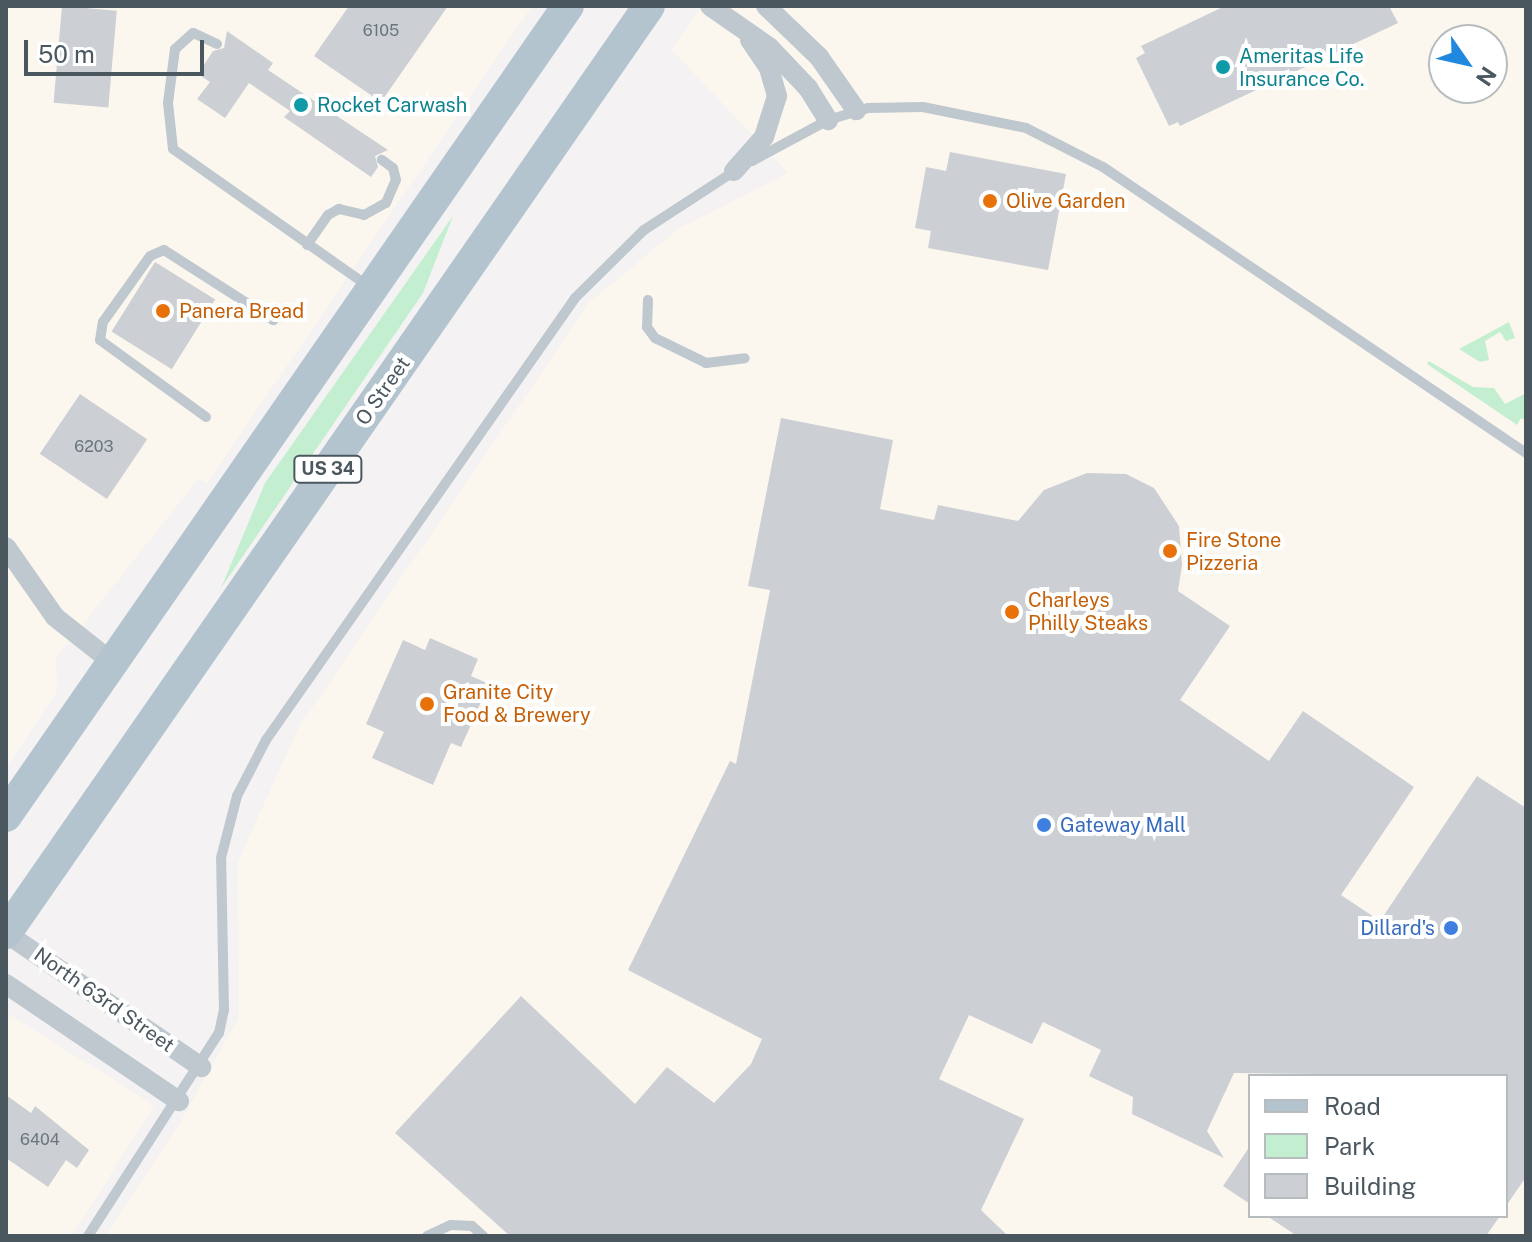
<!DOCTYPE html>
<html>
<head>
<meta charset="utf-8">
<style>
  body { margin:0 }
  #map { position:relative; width:1532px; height:1242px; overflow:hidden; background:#f4f2f2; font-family:"Public Sans",sans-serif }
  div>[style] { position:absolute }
  .commercial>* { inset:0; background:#fcf7ee }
  .green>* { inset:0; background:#c3efd0 }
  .building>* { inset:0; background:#ccd0d4; transform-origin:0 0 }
  .service>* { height:10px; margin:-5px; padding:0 5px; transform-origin:5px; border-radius:5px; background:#bec8ce }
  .minor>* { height:20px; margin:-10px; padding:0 10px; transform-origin:10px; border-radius:10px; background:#bec8ce }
  .primary>* { height:32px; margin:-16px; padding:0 16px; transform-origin:16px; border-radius:16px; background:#b3c4cf }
  .dots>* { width:22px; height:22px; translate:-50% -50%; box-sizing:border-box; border:4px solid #fff; border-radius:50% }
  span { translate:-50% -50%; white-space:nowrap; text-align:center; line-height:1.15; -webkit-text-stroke:8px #fff; paint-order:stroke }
  .number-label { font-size:16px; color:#6a757c }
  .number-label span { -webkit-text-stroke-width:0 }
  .shield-label span { padding:2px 6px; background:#fff; border:2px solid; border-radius:6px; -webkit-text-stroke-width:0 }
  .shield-label { font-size:18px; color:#4a575f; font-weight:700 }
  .culture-label { font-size:20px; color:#0d838f }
  .left { translate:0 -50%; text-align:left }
  .food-label { font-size:20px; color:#c56008 }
  .street-label { font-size:20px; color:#4a575f }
  .shop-label { font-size:20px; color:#366cbe }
  .right { translate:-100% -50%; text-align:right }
  .frame { position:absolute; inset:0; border:8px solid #4a575f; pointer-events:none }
  .legend { position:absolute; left:1248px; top:1074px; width:260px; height:144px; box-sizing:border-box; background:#fff; border:2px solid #b7bcbf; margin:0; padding:10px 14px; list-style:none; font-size:24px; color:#4a575f }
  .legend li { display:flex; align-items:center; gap:16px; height:40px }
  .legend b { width:40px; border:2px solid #b7bcbf }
  .north { position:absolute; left:1428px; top:24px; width:80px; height:80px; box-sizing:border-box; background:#fff; border:2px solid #b7bcbf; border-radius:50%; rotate:124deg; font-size:22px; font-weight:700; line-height:32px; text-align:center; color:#4a575f }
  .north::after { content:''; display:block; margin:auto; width:28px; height:36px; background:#2188df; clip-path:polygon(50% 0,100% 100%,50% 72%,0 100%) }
  .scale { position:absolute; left:24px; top:40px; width:180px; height:36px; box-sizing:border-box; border:4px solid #4a575f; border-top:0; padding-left:10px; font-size:24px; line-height:28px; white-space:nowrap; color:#4a575f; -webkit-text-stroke:6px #fff; paint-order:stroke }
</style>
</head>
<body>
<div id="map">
  <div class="commercial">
    <div style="clip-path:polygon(6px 6px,532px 6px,207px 483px,199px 478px,56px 658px,57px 691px,6px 768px)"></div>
    <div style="clip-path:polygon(evenodd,702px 6px,1526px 6px,1526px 1236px,106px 1236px,181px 1121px,239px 1017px,238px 862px,299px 727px,590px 302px,678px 229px,788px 173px,672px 50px,702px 6px,1444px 40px,1492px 40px,1492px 88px,1444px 88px,1444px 40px,702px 6px,1250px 1076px,1506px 1076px,1506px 1216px,1250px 1216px,1250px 1076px)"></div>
    <div style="clip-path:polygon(10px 1015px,154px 1105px,72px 1236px,6px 1236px,6px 1021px)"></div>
  </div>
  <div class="green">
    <div style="clip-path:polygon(453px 216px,423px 293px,221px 588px,265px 483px)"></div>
    <div style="clip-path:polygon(1509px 322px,1515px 338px,1506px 341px,1500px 332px,1485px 341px,1489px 360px,1480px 362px,1459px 349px)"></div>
    <div style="clip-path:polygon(1429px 361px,1473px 387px,1494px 388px,1505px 404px,1526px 393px,1526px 421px,1521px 418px,1517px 425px,1427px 364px)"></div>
  </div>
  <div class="building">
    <div style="left:62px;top:6px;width:55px;height:97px;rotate:5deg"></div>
    <div style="clip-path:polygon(349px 6px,448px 6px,381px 102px,314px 56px)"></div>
    <div style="clip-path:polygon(1225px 6px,1389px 6px,1398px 23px,1180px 126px,1178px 122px,1169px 126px,1136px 58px,1145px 53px,1141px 46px)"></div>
    <div style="clip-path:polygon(227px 31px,273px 63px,268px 70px,388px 150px,375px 156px,378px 167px,371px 177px,284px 117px,290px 111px,249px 83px,225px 118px,197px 99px,210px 82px,198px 74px,213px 51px,224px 48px)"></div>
    <div style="clip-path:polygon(950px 152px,1066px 174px,1048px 270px,928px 248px,931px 231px,915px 228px,926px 167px,946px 171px)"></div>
    <div style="left:155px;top:262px;width:71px;height:82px;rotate:32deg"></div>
    <div style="left:80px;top:394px;width:81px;height:72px;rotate:34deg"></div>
    <div style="clip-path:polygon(781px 418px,893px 440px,880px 509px,934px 520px,938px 505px,1018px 521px,1044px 490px,1087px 473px,1126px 474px,1154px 488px,1179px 526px,1182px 565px,1178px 591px,1230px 626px,1180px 700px,1269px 761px,1303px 711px,1414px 787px,1341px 895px,1380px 921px,1477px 776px,1526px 808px,1526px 1177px,1506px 1206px,1506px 1076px,1234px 1073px,1207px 1131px,1224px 1158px,1132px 1114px,1133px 1097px,1089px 1076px,1101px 1050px,1043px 1022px,1032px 1044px,969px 1015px,939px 1079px,1024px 1119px,981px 1210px,1008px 1236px,510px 1236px,395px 1133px,521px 996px,635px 1104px,667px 1067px,714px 1103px,751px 1064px,762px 1039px,628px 970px,730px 761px,736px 764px,770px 590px,748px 586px)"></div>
    <div style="clip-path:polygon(430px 638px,478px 659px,471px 676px,489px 684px,461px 747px,451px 743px,433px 785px,372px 758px,384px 732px,366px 724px,403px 640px,425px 650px)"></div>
    <div style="clip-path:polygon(6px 1095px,31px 1113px,35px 1106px,89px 1150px,77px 1168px,66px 1160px,48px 1187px,6px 1158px)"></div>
    <div style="clip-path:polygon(1250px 1146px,1250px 1204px,1223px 1186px)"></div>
    <div style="clip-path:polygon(1267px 1216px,1500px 1216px,1486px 1236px,1297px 1236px)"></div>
  </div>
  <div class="service">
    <div style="left:217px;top:44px;width:26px;rotate:-155deg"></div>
    <div style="left:193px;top:33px;width:24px;rotate:138deg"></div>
    <div style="left:175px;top:49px;width:54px;rotate:97.4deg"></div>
    <div style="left:168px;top:103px;width:46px;rotate:83.8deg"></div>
    <div style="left:173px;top:149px;width:240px;rotate:35.1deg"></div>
    <div style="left:752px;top:161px;width:86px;rotate:-28.3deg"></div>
    <div style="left:828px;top:120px;width:42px;rotate:-16.7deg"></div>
    <div style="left:868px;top:108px;width:55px;rotate:-1deg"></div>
    <div style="left:923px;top:107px;width:105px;rotate:11.5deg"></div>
    <div style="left:1026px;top:128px;width:86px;rotate:26.9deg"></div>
    <div style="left:1103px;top:167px;width:511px;rotate:34.06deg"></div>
    <div style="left:307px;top:245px;width:37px;rotate:-55deg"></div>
    <div style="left:328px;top:215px;width:13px;rotate:-29deg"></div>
    <div style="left:339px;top:209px;width:26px;rotate:13deg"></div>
    <div style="left:364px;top:215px;width:25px;rotate:-29deg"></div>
    <div style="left:386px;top:203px;width:25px;rotate:-67deg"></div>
    <div style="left:396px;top:180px;width:12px;rotate:-104deg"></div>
    <div style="left:393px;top:168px;width:14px;rotate:-144deg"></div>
    <div style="left:648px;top:300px;width:27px;rotate:92deg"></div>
    <div style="left:647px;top:327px;width:14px;rotate:54deg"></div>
    <div style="left:655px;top:338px;width:57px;rotate:26.1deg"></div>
    <div style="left:706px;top:363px;width:39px;rotate:-7deg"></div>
    <div style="left:206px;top:417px;width:131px;rotate:-144deg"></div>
    <div style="left:100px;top:340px;width:18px;rotate:-81deg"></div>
    <div style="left:103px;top:322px;width:81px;rotate:-54.5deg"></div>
    <div style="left:150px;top:256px;width:15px;rotate:-23deg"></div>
    <div style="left:164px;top:250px;width:130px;rotate:32.7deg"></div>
    <div style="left:88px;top:1236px;width:242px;rotate:-57.2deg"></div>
    <div style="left:219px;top:1033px;width:24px;rotate:-78deg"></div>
    <div style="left:224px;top:1010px;width:152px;rotate:-91.1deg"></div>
    <div style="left:221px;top:858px;width:64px;rotate:-75.5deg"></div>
    <div style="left:237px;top:796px;width:63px;rotate:-62.6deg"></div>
    <div style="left:266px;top:740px;width:539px;rotate:-55.04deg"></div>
    <div style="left:575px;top:298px;width:97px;rotate:-44.6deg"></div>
    <div style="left:644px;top:230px;width:108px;rotate:-33deg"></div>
    <div style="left:427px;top:1236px;width:26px;rotate:-25deg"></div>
    <div style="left:451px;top:1225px;width:21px;rotate:3deg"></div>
    <div style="left:472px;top:1226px;width:15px;rotate:42deg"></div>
  </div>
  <div class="minor">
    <div style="left:710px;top:6px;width:72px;rotate:34.8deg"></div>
    <div style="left:769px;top:47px;width:57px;rotate:46.4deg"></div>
    <div style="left:808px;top:88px;width:38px;rotate:58deg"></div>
    <div style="left:766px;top:6px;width:74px;rotate:43.9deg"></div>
    <div style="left:819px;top:57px;width:65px;rotate:55.1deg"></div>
    <div style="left:734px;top:171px;width:45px;rotate:-48.6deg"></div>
    <div style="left:764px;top:137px;width:43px;rotate:-72.4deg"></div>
    <div style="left:777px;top:96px;width:29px;rotate:-106deg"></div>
    <div style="left:769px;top:68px;width:34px;rotate:-124deg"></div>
    <div style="left:6px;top:547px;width:85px;rotate:55deg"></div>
    <div style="left:55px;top:617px;width:73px;rotate:38.3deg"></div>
    <div style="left:6px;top:933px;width:237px;rotate:34.5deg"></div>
    <div style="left:6px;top:984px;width:209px;rotate:34.1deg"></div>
  </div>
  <div class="primary">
    <div style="left:6px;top:816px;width:986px;rotate:-55.25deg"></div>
    <div style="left:6px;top:933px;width:1128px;rotate:-55.25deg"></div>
  </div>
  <div class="dots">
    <div style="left:1223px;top:67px;background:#0f9aa8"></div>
    <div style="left:301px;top:105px;background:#0f9aa8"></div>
    <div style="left:990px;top:201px;background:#e8710a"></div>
    <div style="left:163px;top:311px;background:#e8710a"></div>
    <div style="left:1170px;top:551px;background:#e8710a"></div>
    <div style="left:1012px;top:612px;background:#e8710a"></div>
    <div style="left:427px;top:704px;background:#e8710a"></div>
    <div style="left:1044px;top:825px;background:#3f7fe0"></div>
    <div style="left:1451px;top:928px;background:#3f7fe0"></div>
  </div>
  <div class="number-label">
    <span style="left:381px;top:31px">6105</span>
    <span style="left:94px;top:447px">6203</span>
    <span style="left:40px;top:1140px">6404</span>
  </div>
  <div class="shield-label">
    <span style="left:328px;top:469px">US 34</span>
  </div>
  <div class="culture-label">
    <span class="left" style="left:1239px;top:68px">Ameritas Life<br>Insurance Co.</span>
    <span class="left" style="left:317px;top:105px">Rocket Carwash</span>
  </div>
  <div class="food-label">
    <span class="left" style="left:1006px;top:201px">Olive Garden</span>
    <span class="left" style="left:179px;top:311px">Panera Bread</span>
    <span class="left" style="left:1186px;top:552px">Fire Stone<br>Pizzeria</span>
    <span class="left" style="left:1028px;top:612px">Charleys<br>Philly Steaks</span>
    <span class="left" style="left:443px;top:704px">Granite City<br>Food &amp; Brewery</span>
  </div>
  <div class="street-label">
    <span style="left:383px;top:391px;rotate:-55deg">O Street</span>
    <span style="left:104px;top:1000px;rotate:35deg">North 63rd Street</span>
  </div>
  <div class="shop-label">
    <span class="left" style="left:1060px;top:825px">Gateway Mall</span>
    <span class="right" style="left:1435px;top:928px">Dillard's</span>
  </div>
  <div class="frame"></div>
  <ul class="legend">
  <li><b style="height:10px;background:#b3c4cf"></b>Road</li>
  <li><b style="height:22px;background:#c3efd0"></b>Park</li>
  <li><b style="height:22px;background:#ccd0d4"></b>Building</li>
  </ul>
  <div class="north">N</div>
  <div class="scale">50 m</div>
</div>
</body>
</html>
